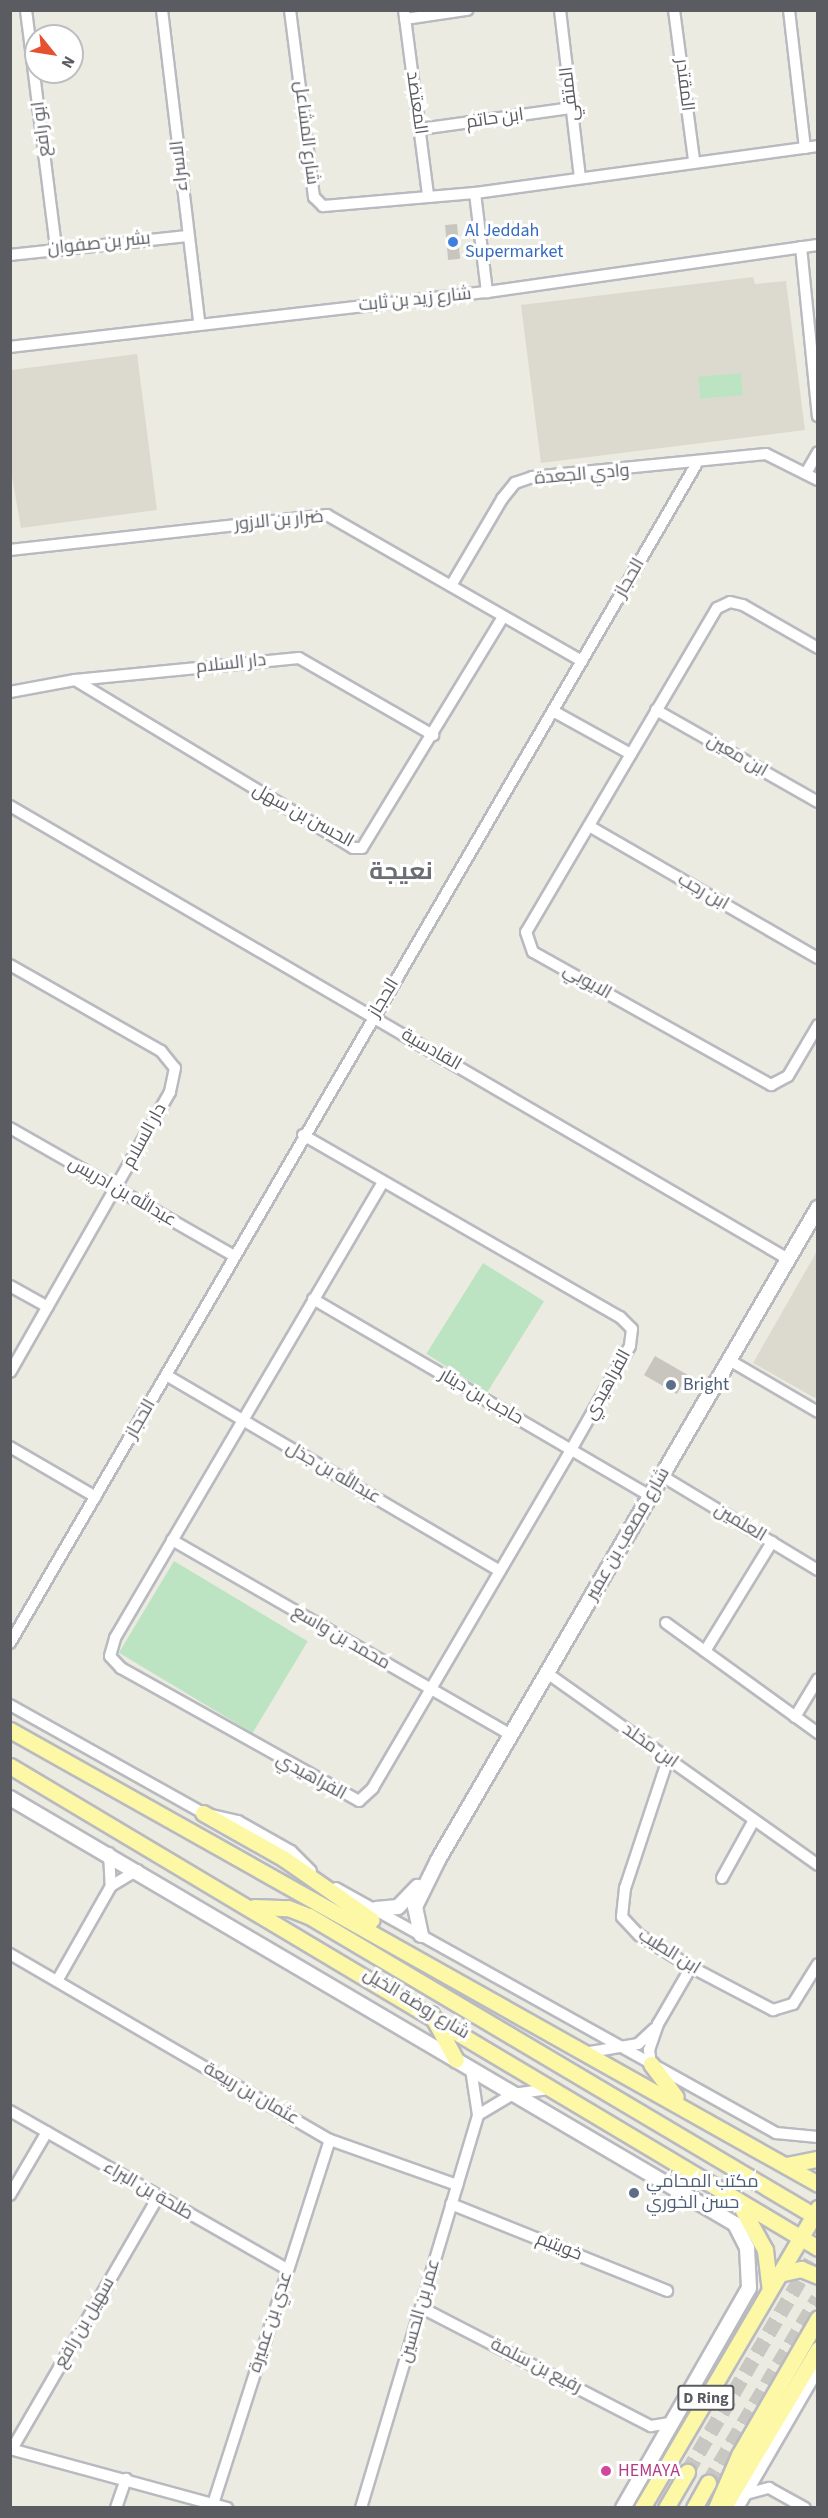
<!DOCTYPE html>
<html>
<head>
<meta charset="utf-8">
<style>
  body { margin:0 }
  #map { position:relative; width:828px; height:2518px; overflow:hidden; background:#ecebe1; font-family:"Source Sans 3",Cairo,sans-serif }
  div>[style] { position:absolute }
  .education>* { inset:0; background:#dcdacf }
  .green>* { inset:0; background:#bde4c2; transform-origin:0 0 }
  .building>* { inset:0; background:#c8c5be; transform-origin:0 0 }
  .primary-tunnel>* { height:15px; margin-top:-7.5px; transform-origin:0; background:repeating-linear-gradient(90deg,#c8c7c1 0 15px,transparent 0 23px) }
  .roads { filter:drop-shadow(2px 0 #b9bac0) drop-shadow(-2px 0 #b9bac0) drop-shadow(0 2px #b9bac0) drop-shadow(0 -2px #b9bac0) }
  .street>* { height:10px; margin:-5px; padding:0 5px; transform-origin:5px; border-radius:5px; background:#fff }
  .secondary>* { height:14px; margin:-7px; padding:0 7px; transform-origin:7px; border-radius:7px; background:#fff }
  .primary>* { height:15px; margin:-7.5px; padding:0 7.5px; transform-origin:7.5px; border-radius:7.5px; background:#fdf8a5 }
  .dots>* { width:16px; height:16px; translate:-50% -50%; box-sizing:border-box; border:3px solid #fff; border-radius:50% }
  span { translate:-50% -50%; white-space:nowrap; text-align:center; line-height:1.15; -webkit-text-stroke:6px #fff; paint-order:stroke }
  .shield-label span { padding:2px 4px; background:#fff; border:2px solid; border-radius:4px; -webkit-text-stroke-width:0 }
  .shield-label { font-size:16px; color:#5a5c62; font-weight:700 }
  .street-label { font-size:18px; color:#5a5c62 }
  .shop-label { font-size:18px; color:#366cbe }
  .left { translate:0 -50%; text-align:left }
  .service-label { font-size:18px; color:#4e5e75 }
  .hotel-label { font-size:18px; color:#b23c85 }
  .district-label { font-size:24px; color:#6b6e74; font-weight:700 }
  .frame { position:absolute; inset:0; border:12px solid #5a5c62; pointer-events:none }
  .north { position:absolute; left:24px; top:24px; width:60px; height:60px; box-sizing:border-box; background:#fff; border:2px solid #bdbec0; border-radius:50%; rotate:120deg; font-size:16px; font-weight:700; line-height:24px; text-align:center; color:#5a5c62 }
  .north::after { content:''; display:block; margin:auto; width:21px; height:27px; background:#e5502f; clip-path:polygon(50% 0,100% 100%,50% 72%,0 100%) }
</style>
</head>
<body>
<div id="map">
  <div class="education">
    <div style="clip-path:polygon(753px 277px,755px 284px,786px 281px,805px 430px,541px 463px,521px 305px)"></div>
    <div style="clip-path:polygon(137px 354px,157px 510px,21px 528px,11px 471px,11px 370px)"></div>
    <div style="clip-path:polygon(817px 1251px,818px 1394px,815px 1398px,753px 1363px)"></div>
  </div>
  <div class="green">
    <div style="left:741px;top:373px;width:22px;height:43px;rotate:85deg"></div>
    <div style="left:483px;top:1263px;width:72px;height:107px;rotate:32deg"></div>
    <div style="left:174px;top:1561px;width:156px;height:107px;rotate:31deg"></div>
  </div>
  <div class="building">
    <div style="left:457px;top:224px;width:35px;height:12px;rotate:85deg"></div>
    <div style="left:655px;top:1356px;width:38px;height:22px;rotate:30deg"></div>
  </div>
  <div class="primary-tunnel">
    <div style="left:687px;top:2472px;width:259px;rotate:-59.6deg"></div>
    <div style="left:708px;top:2483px;width:215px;rotate:-59.3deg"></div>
  </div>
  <div class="roads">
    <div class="street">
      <div style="left:26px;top:10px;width:240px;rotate:82.8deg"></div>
      <div style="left:162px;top:10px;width:314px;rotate:83.2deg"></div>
      <div style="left:290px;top:10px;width:189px;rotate:82.7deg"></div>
      <div style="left:314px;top:197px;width:13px;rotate:45deg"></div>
      <div style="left:323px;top:206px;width:153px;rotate:-4.9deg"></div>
      <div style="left:475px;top:193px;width:346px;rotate:-7.8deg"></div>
      <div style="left:404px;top:10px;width:188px;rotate:82.6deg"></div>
      <div style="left:560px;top:10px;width:168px;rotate:83.2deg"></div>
      <div style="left:674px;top:10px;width:151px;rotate:82.4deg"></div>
      <div style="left:789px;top:10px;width:139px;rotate:83.4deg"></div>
      <div style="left:405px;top:19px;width:63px;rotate:-8.3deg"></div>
      <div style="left:420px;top:129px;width:152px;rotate:-7.9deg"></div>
      <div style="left:475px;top:193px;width:100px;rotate:83.1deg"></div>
      <div style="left:801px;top:247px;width:170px;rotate:84.3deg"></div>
      <div style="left:10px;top:255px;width:178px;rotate:-6.1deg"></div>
      <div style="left:10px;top:347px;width:480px;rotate:-6.6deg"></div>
      <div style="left:487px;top:292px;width:334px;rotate:-8.1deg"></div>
      <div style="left:806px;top:473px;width:24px;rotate:-60deg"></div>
      <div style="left:10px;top:550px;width:319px;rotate:-6.3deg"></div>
      <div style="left:327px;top:515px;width:294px;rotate:29.8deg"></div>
      <div style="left:452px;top:584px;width:99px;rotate:-59.5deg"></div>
      <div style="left:502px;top:499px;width:21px;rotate:-51deg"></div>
      <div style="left:515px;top:483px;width:18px;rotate:-19deg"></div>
      <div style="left:532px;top:477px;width:235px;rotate:-5.6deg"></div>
      <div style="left:766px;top:454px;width:58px;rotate:26.6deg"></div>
      <div style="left:818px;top:648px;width:86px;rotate:-150.2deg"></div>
      <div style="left:743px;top:605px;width:13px;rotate:-167deg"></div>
      <div style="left:730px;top:602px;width:14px;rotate:155deg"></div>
      <div style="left:717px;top:608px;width:376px;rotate:120.5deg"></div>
      <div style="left:526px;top:932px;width:21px;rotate:71deg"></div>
      <div style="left:533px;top:952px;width:273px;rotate:29.2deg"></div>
      <div style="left:771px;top:1085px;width:19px;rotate:-28deg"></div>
      <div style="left:788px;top:1076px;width:59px;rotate:-59.5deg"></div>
      <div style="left:75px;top:680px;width:325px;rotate:31.1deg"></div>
      <div style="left:353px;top:848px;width:9px"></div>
      <div style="left:362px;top:848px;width:271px;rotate:-58.6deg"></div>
      <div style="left:10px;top:692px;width:66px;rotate:-10.5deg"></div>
      <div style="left:75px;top:680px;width:225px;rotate:-5.6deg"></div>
      <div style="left:299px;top:658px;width:155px;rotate:29.9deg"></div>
      <div style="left:656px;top:710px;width:186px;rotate:29.6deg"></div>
      <div style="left:553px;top:711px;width:89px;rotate:28.9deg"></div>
      <div style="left:10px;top:806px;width:900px;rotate:30.21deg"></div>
      <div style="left:589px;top:826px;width:264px;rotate:30deg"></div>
      <div style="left:10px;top:965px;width:174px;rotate:29.7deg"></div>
      <div style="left:161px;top:1051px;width:22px;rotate:51deg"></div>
      <div style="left:175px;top:1068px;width:25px;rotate:102deg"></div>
      <div style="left:170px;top:1092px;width:322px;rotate:119.7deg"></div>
      <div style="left:10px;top:1128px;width:258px;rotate:29.7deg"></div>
      <div style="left:303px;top:1135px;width:366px;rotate:29.9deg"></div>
      <div style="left:620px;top:1317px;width:17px;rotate:45deg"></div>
      <div style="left:632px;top:1329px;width:17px;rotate:97deg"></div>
      <div style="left:630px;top:1346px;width:120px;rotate:119.6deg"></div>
      <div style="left:571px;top:1450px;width:392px;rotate:120.4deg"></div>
      <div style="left:373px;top:1788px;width:19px;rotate:137deg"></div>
      <div style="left:359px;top:1801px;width:273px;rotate:-150.8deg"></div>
      <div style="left:121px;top:1668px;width:16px;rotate:-133deg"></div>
      <div style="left:110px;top:1656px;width:19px;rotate:-74deg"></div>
      <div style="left:115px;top:1638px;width:529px;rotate:-59.56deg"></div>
      <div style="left:10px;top:1286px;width:43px;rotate:28.9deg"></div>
      <div style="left:313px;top:1299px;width:390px;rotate:30.3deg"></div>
      <div style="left:729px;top:1360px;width:103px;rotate:30.3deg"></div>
      <div style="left:166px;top:1375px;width:387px;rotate:30.4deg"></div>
      <div style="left:10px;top:1447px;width:99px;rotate:30.2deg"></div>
      <div style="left:662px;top:1476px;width:182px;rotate:31.1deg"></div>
      <div style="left:172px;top:1540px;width:391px;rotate:29.9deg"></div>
      <div style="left:666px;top:1623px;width:188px;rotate:35.9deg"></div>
      <div style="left:10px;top:1643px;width:1363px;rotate:-59.79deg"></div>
      <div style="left:705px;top:1651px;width:128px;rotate:-58.4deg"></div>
      <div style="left:547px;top:1673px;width:332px;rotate:35.3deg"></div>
      <div style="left:10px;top:1705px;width:221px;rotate:29.2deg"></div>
      <div style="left:203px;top:1813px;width:36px;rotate:13deg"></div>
      <div style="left:238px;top:1821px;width:61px;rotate:29.5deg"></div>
      <div style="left:291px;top:1851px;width:28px;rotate:45deg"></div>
      <div style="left:795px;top:1717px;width:44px;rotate:-58.8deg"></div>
      <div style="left:668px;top:1759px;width:136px;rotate:108.4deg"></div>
      <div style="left:625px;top:1888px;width:29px;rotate:96deg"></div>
      <div style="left:622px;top:1917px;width:25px;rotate:47deg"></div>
      <div style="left:639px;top:1935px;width:61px;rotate:31.6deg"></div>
      <div style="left:691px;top:1967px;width:93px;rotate:27.7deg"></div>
      <div style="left:773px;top:2010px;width:21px;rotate:-17deg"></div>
      <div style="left:793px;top:2004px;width:47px;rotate:-58deg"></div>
      <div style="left:109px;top:1853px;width:33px;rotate:87deg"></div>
      <div style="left:722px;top:1878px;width:66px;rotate:-61.1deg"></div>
      <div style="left:336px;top:1888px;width:504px;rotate:29.11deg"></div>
      <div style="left:776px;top:2133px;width:42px;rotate:5.4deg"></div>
      <div style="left:10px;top:1954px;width:370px;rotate:30.2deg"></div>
      <div style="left:330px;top:2140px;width:135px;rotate:19.5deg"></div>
      <div style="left:57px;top:1981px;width:109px;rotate:-60.4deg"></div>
      <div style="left:111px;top:1886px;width:31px;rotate:-31deg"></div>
      <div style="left:590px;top:2052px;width:49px;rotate:-9.5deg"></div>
      <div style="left:638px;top:2044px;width:22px;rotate:-43deg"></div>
      <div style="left:651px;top:2064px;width:14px;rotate:-98deg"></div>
      <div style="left:649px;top:2050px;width:28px;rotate:-71deg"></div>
      <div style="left:658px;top:2024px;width:66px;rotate:-59.9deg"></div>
      <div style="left:10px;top:2111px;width:319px;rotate:29.7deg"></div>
      <div style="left:478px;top:2115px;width:41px;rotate:-31deg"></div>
      <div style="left:513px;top:2094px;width:36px;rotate:-8deg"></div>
      <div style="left:10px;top:2195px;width:73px;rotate:-59.6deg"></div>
      <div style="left:451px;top:2204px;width:233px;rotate:21.9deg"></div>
      <div style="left:422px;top:2308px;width:258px;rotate:27.3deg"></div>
      <div style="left:651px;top:2426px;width:19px;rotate:-9deg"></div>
      <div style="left:10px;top:2449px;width:225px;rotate:15.2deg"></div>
      <div style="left:12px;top:2449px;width:291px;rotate:-59.9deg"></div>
      <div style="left:746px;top:2494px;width:24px;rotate:-15deg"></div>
      <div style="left:769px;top:2488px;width:41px;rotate:29.1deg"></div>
      <div style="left:213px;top:2504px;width:382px;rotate:-72.2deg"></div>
      <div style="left:116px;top:2508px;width:31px;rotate:-71deg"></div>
      <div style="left:361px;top:2508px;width:410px;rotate:-73.4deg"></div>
      <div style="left:478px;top:2115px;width:47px;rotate:-98.7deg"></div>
      <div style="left:738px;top:2508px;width:160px;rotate:-59.9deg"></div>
    </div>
    <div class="secondary">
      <div style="left:10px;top:1798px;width:841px;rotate:30.44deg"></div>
      <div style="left:735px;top:2224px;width:27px;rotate:63deg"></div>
      <div style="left:747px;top:2248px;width:40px;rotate:87.1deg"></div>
      <div style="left:749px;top:2288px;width:254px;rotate:119.8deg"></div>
      <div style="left:376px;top:1909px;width:22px;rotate:-5deg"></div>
      <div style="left:398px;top:1907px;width:28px;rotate:-46deg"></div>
      <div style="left:421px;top:1935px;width:29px;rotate:-102deg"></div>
      <div style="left:415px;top:1907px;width:52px;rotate:-63.9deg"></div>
      <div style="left:438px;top:1860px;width:755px;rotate:-59.77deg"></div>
    </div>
    <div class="primary">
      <div style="left:10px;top:1730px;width:927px;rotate:29.33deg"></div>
      <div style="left:10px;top:1766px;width:941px;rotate:30.82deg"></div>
      <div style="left:203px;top:1813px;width:92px;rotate:29.4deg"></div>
      <div style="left:283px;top:1858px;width:108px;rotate:34.9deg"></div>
      <div style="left:254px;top:1907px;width:34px;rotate:2deg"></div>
      <div style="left:288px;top:1908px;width:22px;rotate:21deg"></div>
      <div style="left:309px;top:1916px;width:592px;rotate:30.68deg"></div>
      <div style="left:431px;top:2014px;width:52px;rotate:61.5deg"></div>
      <div style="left:651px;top:2064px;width:41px;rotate:52.9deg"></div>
      <div style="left:786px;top:2165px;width:33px;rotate:-11deg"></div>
      <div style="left:739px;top:2203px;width:54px;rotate:61deg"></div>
      <div style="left:765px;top:2250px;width:38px;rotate:83deg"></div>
      <div style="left:779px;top:2274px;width:23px;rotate:-13deg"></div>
      <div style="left:801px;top:2269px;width:18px;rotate:22deg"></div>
      <div style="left:642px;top:2508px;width:348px;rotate:-59.6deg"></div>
      <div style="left:666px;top:2508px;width:42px;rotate:-59.7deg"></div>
      <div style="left:694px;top:2508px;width:29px;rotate:-61deg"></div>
      <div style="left:716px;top:2508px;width:58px;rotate:-66.5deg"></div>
      <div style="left:739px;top:2455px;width:158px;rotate:-60deg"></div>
      <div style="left:723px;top:2508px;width:185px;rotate:-59.1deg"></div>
    </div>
  </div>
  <div class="dots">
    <div style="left:453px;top:242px;background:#3f7fe0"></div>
    <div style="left:671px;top:1385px;background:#5c6f8a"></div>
    <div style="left:634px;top:2193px;background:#5c6f8a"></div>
    <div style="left:606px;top:2471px;background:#d1479c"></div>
  </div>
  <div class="shield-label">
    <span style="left:706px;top:2398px">D Ring</span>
  </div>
  <div class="street-label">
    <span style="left:684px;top:85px;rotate:83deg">المقتدر</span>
    <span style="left:570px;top:94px;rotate:-97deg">المتقي</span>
    <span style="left:416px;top:103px;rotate:82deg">المعتضد</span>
    <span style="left:495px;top:119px;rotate:-8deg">ابن حاتم</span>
    <span style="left:42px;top:129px;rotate:-97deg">ابو رافع</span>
    <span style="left:306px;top:133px;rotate:83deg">شارع المشاعل</span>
    <span style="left:180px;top:166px;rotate:-96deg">الاسراء</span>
    <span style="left:99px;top:244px;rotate:-6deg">بشر بن صفوان</span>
    <span style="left:415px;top:300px;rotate:-6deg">شارع زيد بن ثابت</span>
    <span style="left:582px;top:475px;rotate:-5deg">وادي الجعدة</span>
    <span style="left:279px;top:521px;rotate:-5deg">ضرار بن الازور</span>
    <span style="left:630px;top:578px;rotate:-60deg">الحجاز</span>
    <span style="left:231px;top:664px;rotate:-6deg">دار السلام</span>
    <span style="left:737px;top:756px;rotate:30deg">ابن معين</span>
    <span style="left:303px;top:816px;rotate:29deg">الحسن بن سهل</span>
    <span style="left:703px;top:892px;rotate:30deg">ابن رجب</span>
    <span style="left:587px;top:982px;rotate:30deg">الايوبي</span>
    <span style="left:384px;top:998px;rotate:-59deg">الحجاز</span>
    <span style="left:431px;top:1050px;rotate:30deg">القادسية</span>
    <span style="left:145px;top:1136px;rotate:-61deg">دار السلام</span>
    <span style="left:122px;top:1192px;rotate:30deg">عبدالله بن ادريس</span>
    <span style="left:608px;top:1385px;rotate:-61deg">الفراهيدي</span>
    <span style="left:481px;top:1397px;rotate:30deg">حاجب بن دينار</span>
    <span style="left:141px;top:1419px;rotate:-60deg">الحجاز</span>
    <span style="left:333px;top:1473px;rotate:30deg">عبدالله بن جذل</span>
    <span style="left:740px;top:1523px;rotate:31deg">العلمين</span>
    <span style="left:628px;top:1534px;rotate:-60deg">شارع مصعب بن عمير</span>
    <span style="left:341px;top:1638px;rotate:30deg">محمد بن واسع</span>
    <span style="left:650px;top:1746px;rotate:35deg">ابن مخلد</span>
    <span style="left:311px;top:1777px;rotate:29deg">الفراهيدي</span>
    <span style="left:669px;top:1952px;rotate:32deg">ابن الطيب</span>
    <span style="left:416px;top:2004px;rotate:31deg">شارع روضة الخيل</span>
    <span style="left:251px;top:2094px;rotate:30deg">عثمان بن ربيعة</span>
    <span style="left:148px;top:2191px;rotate:30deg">طلحة بن البراء</span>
    <span style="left:559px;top:2247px;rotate:22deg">خويتيم</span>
    <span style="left:420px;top:2311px;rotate:-74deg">عمر بن الحسين</span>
    <span style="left:271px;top:2322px;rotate:-72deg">عدي بن عميرة</span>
    <span style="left:85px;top:2323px;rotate:-60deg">سهيل بن رافع</span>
    <span style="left:536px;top:2366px;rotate:27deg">رفيع بن سلمة</span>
  </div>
  <div class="shop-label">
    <span class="left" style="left:465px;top:242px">Al Jeddah<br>Supermarket</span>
  </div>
  <div class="service-label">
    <span class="left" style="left:683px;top:1385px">Bright</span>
    <span class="left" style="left:646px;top:2193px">مكتب المحامي<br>حسن الخوري</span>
  </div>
  <div class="hotel-label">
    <span class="left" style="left:618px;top:2471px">HEMAYA</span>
  </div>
  <div class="district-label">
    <span style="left:401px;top:872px">نعيجة</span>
  </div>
  <div class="frame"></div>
  <div class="north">N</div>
</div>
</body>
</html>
